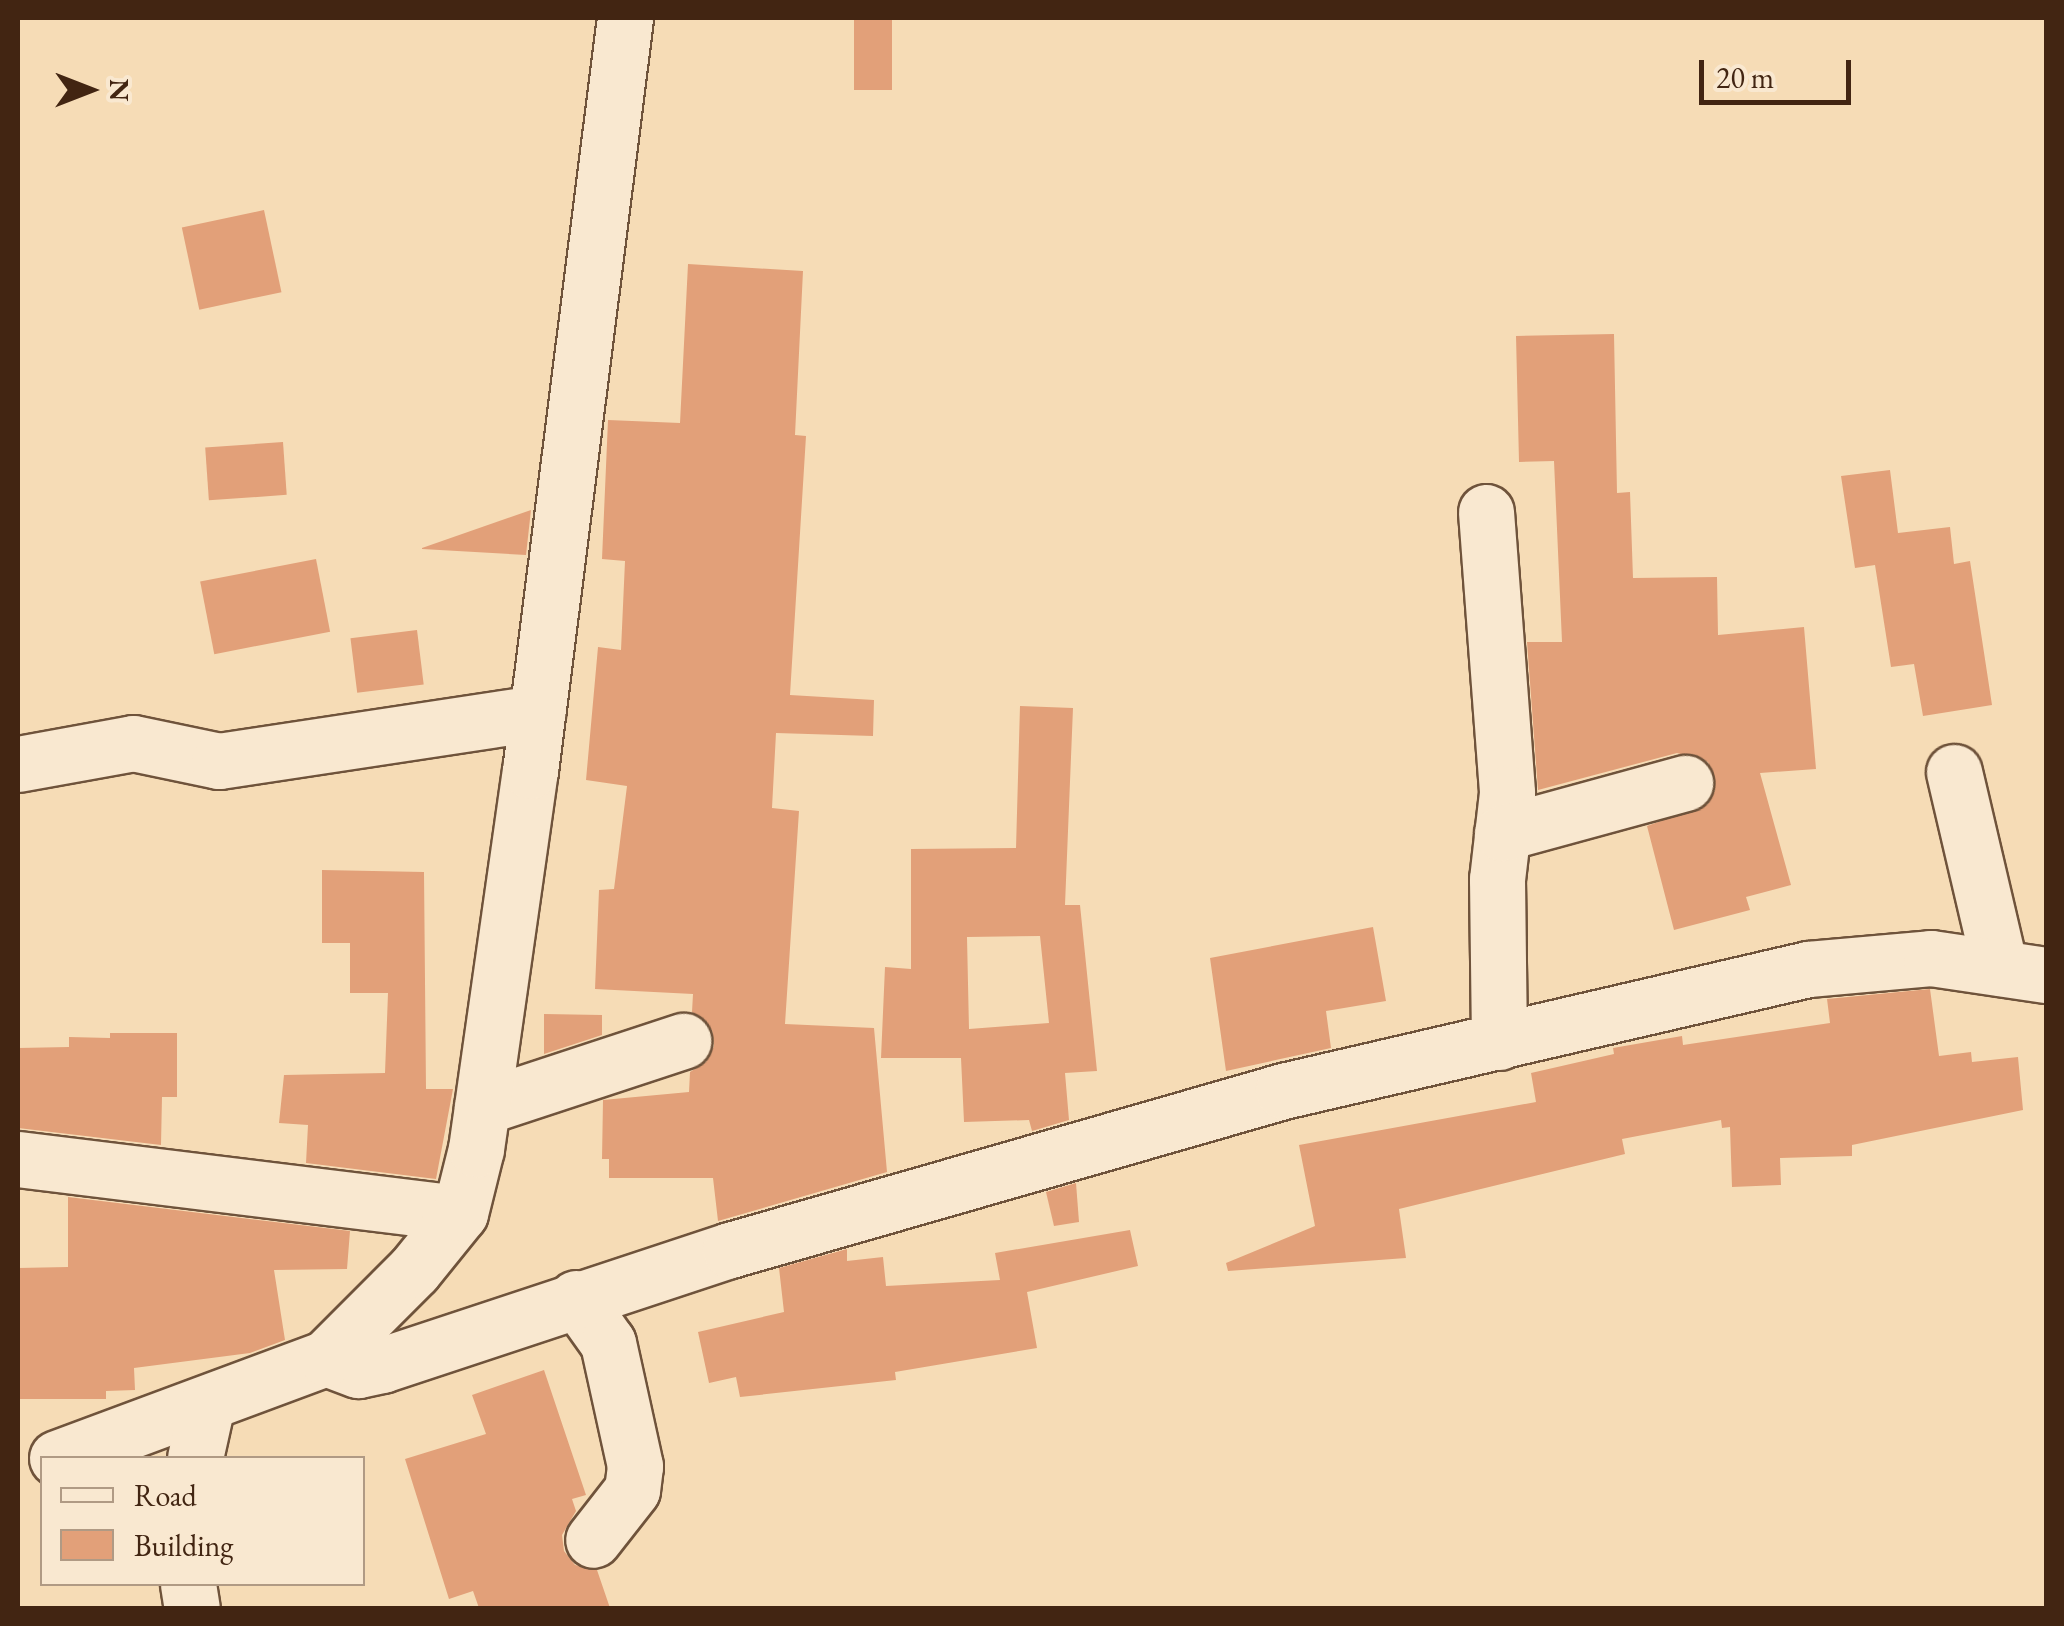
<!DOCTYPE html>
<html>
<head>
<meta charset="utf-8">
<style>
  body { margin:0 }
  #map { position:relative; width:2064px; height:1626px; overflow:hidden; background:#f6dcb6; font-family:"EB Garamond",serif }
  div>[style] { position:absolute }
  .building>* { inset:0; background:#e2a079; transform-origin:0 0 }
  .roads { filter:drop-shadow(2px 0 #6f533b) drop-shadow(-2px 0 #6f533b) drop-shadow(0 2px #6f533b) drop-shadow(0 -2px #6f533b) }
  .minor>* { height:55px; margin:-27.5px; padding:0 27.5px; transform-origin:27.5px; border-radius:27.5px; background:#f9e8d0 }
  span { translate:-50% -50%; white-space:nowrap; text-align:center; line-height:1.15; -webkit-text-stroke:9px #f9e8d0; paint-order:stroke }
  .frame { position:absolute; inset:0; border:20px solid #422512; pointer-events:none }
  .legend { position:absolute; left:40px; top:1456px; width:325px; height:130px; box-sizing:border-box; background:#f9e8d0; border:2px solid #b09a84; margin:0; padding:12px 18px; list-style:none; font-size:30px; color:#422512 }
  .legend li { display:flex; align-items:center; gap:20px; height:50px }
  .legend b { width:50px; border:2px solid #b09a84 }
  .north { position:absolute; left:40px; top:40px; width:100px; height:100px; -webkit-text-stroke:8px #f9e8d0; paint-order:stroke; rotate:90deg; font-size:28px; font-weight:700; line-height:40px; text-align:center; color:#422512 }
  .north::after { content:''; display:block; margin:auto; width:35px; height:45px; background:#422512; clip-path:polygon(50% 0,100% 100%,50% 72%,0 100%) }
  .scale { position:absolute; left:1699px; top:60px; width:152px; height:45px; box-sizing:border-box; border:5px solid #422512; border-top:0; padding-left:12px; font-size:30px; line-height:35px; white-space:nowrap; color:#422512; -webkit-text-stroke:8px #f9e8d0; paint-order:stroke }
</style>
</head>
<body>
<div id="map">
  <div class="building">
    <div style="left:854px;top:18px;width:38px;height:72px"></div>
    <div style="left:264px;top:210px;width:84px;height:84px;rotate:78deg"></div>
    <div style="clip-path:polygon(688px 264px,803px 271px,795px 435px,806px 436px,790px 695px,874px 700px,873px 736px,776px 733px,772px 808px,799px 811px,785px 1024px,874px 1028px,887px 1172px,718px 1221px,713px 1178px,609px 1178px,609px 1159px,602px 1159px,603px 1100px,689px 1092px,690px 1072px,706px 1062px,714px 1046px,712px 1030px,692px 1012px,693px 994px,595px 989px,599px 890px,614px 889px,627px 786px,586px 780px,598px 647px,621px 650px,625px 561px,602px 559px,608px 420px,680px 423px)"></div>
    <div style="clip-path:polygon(1614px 334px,1617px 493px,1630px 492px,1633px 578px,1717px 577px,1718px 635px,1804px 627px,1816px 769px,1760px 773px,1791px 885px,1746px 897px,1750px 910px,1674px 930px,1647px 826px,1708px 804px,1715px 790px,1708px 762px,1677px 753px,1538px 790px,1527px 642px,1562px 642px,1554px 461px,1519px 462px,1516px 336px)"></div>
    <div style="left:283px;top:442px;width:53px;height:78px;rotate:86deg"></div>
    <div style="clip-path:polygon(1890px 470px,1898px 533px,1950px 527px,1954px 564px,1970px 561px,1992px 705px,1923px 716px,1914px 664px,1891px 667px,1875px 565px,1855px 568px,1841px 476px)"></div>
    <div style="clip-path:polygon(531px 510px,526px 555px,422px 549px,422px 548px)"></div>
    <div style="left:316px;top:559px;width:74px;height:118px;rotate:79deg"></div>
    <div style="left:417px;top:630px;width:55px;height:67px;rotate:83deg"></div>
    <div style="clip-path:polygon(evenodd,1020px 706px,1073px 708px,1065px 905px,1080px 905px,1097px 1071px,1065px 1073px,1069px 1120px,1032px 1131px,1029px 1120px,964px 1122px,961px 1058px,881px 1058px,885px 967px,911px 969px,911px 849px,1016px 848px,1020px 706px,1040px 936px,1049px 1023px,969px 1029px,967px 937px,1040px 936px)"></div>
    <div style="clip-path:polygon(322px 870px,424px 872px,426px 1089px,453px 1089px,436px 1179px,306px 1163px,308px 1125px,279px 1123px,284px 1075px,385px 1073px,388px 993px,350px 993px,350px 943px,322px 943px)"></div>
    <div style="clip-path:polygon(1373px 927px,1386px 1001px,1326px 1011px,1331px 1048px,1226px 1071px,1210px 958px)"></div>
    <div style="clip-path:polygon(1930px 989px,1939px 1056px,1971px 1052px,1972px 1062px,2018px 1057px,2023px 1110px,1852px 1145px,1852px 1156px,1780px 1158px,1781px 1185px,1732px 1187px,1730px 1127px,1722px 1128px,1721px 1120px,1622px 1139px,1625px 1154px,1399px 1209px,1406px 1258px,1228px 1271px,1226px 1263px,1315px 1226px,1299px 1145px,1536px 1102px,1531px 1073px,1614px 1054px,1613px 1048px,1682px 1036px,1683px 1045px,1830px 1023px,1827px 999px)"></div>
    <div style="clip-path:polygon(544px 1014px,602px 1015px,602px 1035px,544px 1054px)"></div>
    <div style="clip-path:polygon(110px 1033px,177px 1033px,177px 1097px,162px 1097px,161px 1145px,18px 1128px,18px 1048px,69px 1047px,69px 1037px,110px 1038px)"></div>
    <div style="clip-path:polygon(1076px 1183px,1079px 1222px,1054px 1226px,1046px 1192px)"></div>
    <div style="clip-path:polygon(68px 1197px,350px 1231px,347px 1269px,274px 1270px,285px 1340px,250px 1353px,134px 1368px,135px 1390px,106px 1391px,106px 1399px,18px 1399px,18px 1268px,68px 1267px)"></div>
    <div style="clip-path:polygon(1130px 1230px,1138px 1266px,1027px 1292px,1037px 1348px,895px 1372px,896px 1380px,740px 1397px,736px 1377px,709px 1383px,698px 1332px,784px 1312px,779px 1268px,847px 1249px,847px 1261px,883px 1257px,886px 1286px,1000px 1280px,995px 1253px)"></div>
    <div style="clip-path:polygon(544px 1370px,586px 1495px,572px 1499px,576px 1511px,562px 1535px,564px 1551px,575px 1565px,597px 1570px,610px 1608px,479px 1608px,473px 1591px,449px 1599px,405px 1459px,486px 1434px,472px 1395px)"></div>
  </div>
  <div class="roads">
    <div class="minor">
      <div style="left:1486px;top:512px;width:282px;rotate:85.7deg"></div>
      <div style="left:1507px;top:793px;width:87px;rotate:96.6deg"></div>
      <div style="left:1497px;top:879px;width:163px;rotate:89.3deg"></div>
      <div style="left:18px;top:764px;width:117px;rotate:-10.3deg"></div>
      <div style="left:133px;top:743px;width:88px;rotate:11.8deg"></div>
      <div style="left:219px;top:761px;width:322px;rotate:-8.6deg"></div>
      <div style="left:1954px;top:772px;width:201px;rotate:76.8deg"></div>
      <div style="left:1502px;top:833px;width:190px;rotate:-15.3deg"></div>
      <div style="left:482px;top:1107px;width:212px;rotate:-18.2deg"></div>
      <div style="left:18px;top:1159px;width:445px;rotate:7deg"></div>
      <div style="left:576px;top:1298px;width:55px;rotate:54.6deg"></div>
      <div style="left:608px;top:1343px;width:126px;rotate:77.6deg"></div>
      <div style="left:635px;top:1466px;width:24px;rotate:97deg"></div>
      <div style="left:632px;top:1490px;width:63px;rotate:128deg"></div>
      <div style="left:326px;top:1358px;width:34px;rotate:21deg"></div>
      <div style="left:358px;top:1370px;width:25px;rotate:-12deg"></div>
      <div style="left:382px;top:1365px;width:367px;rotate:-18.3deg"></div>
      <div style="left:730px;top:1250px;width:575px;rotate:-16.04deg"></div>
      <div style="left:1283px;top:1091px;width:539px;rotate:-13.08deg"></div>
      <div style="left:1808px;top:969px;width:123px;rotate:-5.1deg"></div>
      <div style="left:1931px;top:958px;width:116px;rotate:8.4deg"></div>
      <div style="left:57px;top:1458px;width:287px;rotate:-20.4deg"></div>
      <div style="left:326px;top:1358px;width:124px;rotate:-45deg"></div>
      <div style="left:414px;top:1270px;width:73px;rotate:-51.1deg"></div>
      <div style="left:460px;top:1213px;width:66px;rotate:-76deg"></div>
      <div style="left:476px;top:1149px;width:382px;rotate:-81.9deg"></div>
      <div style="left:530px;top:771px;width:759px;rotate:-82.81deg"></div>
      <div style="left:195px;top:1458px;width:55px;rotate:-77.5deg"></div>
      <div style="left:188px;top:1584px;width:24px;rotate:81deg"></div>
    </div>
  </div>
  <div class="frame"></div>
  <ul class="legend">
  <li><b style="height:12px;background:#f9e8d0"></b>Road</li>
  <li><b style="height:28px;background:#e2a079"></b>Building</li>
  </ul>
  <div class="north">N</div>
  <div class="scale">20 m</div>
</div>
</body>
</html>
